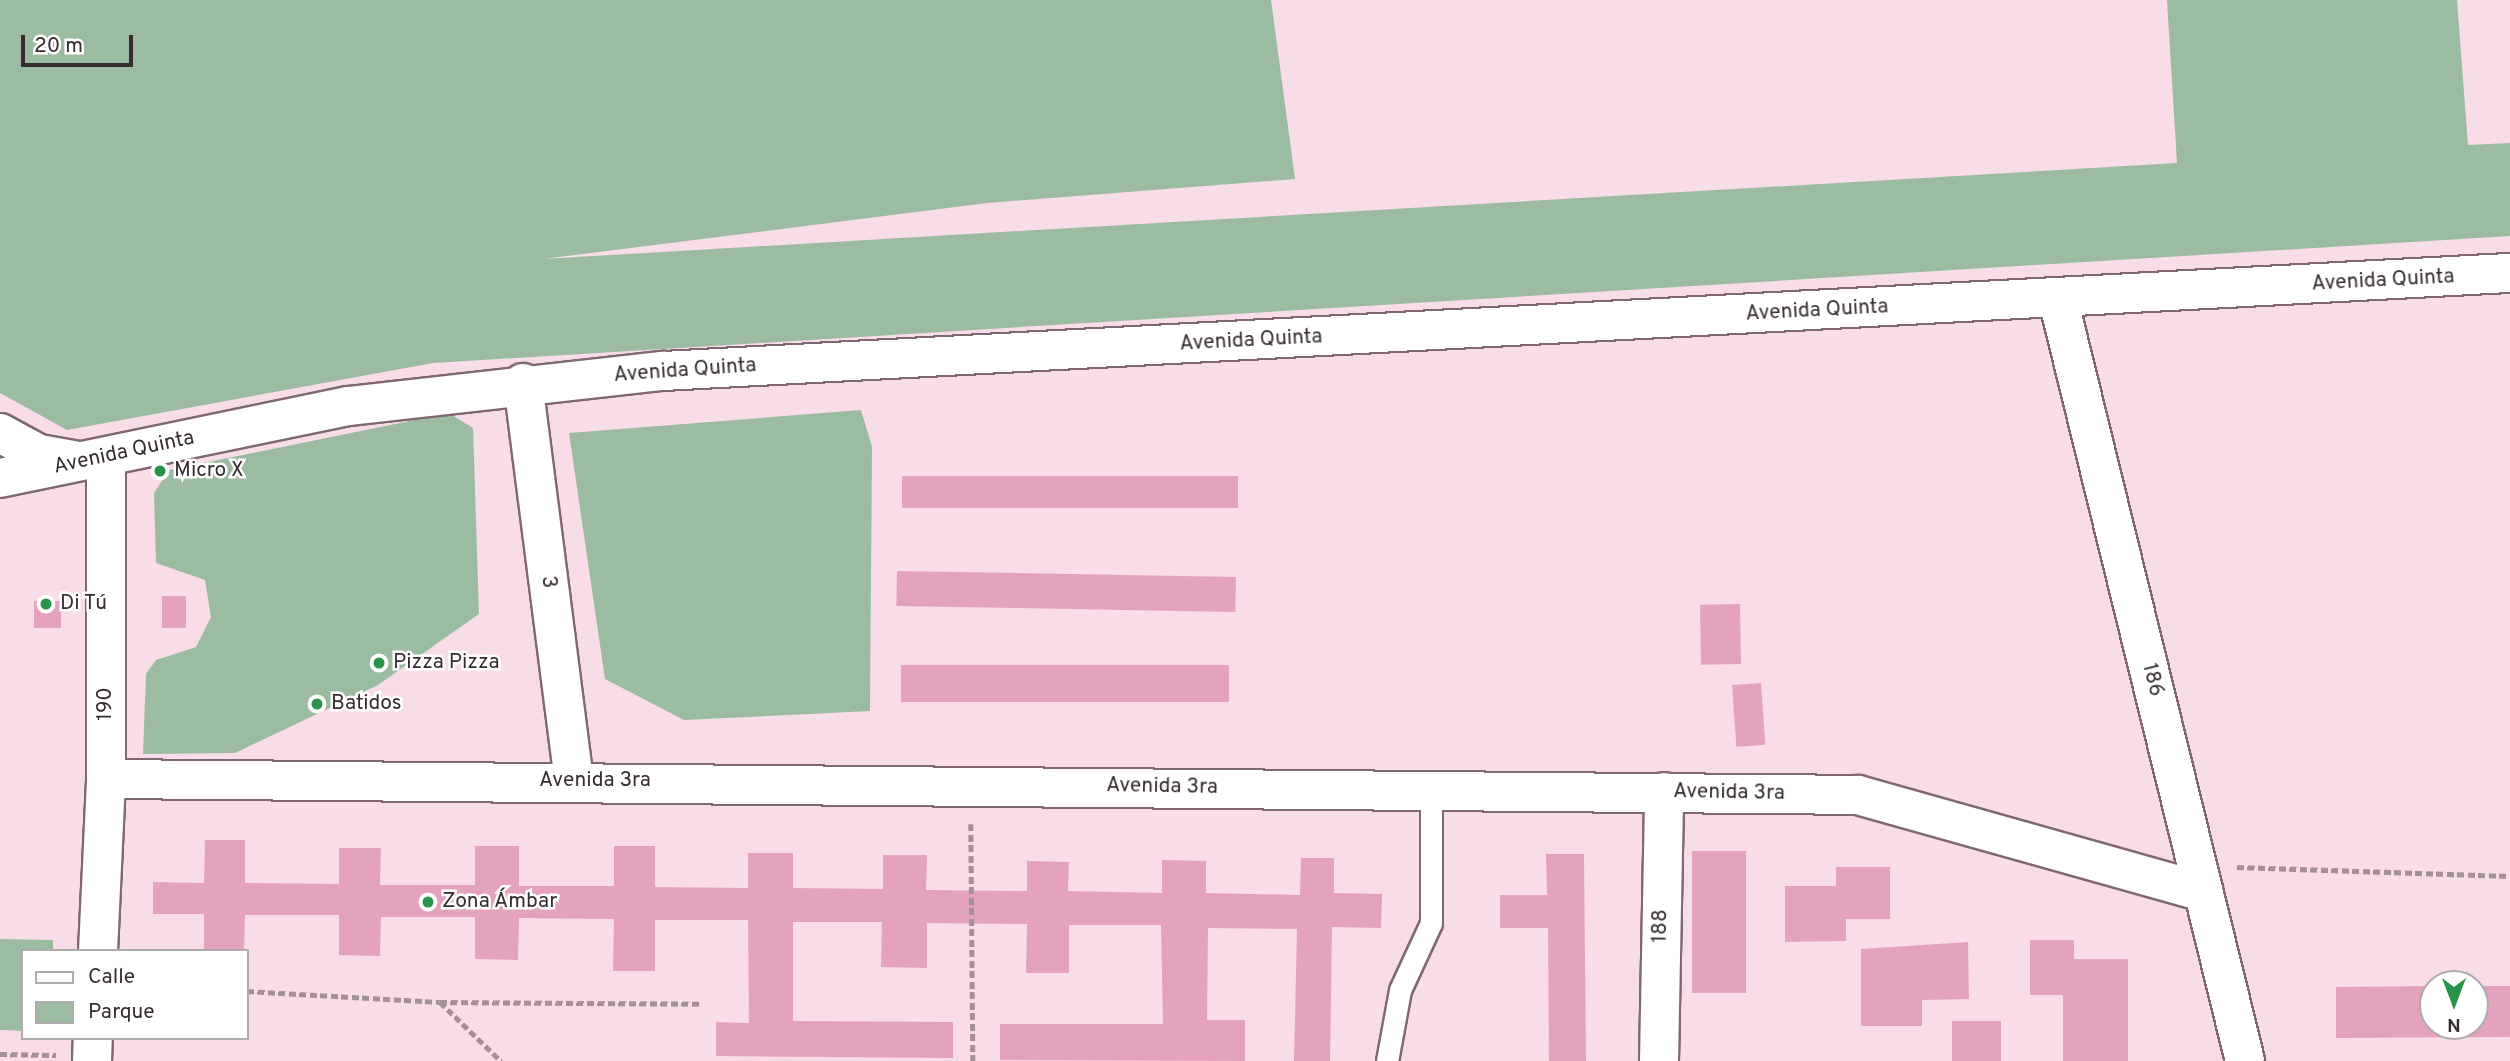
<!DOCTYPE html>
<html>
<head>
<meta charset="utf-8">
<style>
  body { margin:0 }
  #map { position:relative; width:2510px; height:1061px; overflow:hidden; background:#f8dce7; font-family:Overpass,sans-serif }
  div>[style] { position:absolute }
  .green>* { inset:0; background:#9bbca1 }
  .building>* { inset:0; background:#e5a2be; transform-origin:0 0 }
  .path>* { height:4.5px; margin-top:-2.25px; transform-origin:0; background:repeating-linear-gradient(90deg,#a49098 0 7px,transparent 0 10.5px) }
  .roads { filter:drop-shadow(2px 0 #7f6871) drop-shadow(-2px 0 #7f6871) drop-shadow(0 2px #7f6871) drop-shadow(0 -2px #7f6871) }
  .service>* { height:21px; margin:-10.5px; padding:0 10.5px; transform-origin:10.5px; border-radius:10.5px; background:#fff }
  .minor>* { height:38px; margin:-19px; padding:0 19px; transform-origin:19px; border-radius:19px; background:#fff }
  .tertiary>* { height:38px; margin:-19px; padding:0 19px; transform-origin:19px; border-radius:19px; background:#fff }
  .secondary>* { height:38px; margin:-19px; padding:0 19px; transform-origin:19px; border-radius:19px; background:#fff }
  .dots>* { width:19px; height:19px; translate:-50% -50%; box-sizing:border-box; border:4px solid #fff; border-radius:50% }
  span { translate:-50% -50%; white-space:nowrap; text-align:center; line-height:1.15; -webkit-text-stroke:5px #fff; paint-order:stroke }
  .street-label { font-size:21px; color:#362c30 }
  .poi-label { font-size:21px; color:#362c30 }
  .left { translate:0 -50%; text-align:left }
  .legend { position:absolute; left:21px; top:949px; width:228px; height:91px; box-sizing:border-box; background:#fff; border:2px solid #afabac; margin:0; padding:9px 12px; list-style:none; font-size:21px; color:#362c30 }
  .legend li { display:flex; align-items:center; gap:14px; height:35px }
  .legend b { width:35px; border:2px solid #afabac }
  .north { position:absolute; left:2419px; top:970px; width:70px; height:70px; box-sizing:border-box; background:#fff; border:2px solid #afabac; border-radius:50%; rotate:180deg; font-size:19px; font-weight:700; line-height:28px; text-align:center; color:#362c30 }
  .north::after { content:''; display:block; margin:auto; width:24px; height:32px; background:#2a934a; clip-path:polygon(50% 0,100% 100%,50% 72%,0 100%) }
  .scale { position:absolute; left:21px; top:35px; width:112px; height:32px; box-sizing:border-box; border:4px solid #362c30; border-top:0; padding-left:9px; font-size:21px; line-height:24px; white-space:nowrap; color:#362c30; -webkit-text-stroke:5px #fff; paint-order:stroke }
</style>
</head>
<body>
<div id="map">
  <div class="green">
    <div style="clip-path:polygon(0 0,1271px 0,1295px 179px,987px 203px,543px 259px,2177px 163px,2167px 0,2457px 0,2468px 145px,2510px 143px,2510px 236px,433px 363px,67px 430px,0 393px)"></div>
    <div style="clip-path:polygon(861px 410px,872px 447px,870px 711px,684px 720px,605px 679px,569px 433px)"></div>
    <div style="clip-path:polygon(449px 413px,473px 428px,479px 614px,378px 685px,235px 753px,143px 754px,146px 674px,156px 660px,196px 647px,211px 617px,205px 580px,156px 563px,154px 493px,169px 470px)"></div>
    <div style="clip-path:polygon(0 939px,53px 940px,53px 951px,23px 951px,23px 1031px,0 1030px)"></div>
  </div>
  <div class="building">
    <div style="left:1238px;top:476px;width:32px;height:336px;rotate:90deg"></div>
    <div style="left:897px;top:571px;width:339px;height:35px;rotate:1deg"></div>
    <div style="left:162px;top:596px;width:24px;height:32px"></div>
    <div style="left:34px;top:601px;width:27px;height:27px"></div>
    <div style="left:1740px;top:604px;width:60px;height:40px;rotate:89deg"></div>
    <div style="left:901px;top:665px;width:328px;height:37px"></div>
    <div style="left:1761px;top:683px;width:62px;height:29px;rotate:86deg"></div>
    <div style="clip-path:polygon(205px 840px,245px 840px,245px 883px,339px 884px,339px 848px,381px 848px,380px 885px,475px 885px,475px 846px,519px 846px,519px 886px,614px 886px,614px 846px,655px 846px,655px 887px,748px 888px,748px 853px,793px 853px,793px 888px,883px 889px,883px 855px,927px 855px,926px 890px,1027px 891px,1027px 861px,1069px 862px,1068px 891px,1162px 893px,1162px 860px,1206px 861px,1206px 893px,1300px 895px,1301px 858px,1334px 858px,1334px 893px,1382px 894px,1381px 928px,1332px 927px,1330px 1061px,1294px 1061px,1297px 929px,1208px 928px,1207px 1020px,1245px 1020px,1245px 1061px,1000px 1060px,1000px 1024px,1163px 1024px,1161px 925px,1069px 925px,1069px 973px,1026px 973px,1027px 924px,927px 923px,927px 968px,881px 967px,882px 922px,793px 922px,793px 1021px,953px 1022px,953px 1058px,716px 1056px,716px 1022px,749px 1023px,748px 920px,655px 920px,655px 971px,613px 971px,614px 919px,519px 918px,518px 960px,475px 959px,475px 917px,381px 917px,380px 956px,339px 955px,339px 915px,245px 915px,244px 951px,204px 951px,204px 914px,153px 914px,153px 882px,204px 883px)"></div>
    <div style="left:1692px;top:851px;width:54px;height:142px"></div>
    <div style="clip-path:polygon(1546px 854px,1584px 854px,1586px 1061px,1549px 1061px,1548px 928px,1500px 928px,1500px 895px,1547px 895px)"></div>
    <div style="clip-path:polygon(1836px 867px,1890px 867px,1890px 919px,1846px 919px,1846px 941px,1785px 942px,1785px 886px,1836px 886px)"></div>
    <div style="clip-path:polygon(2030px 940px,2074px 940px,2074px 959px,2128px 959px,2128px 1061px,2063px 1061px,2063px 995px,2030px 995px)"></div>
    <div style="clip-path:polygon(1968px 942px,1969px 999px,1922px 1000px,1922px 1026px,1861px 1026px,1861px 949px)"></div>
    <div style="clip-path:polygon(2433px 986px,2433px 1026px,2475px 1026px,2475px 986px,2510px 986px,2510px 1037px,2336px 1038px,2336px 987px)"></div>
    <div style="left:1952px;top:1021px;width:49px;height:40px"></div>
  </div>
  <div class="path">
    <div style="left:971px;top:824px;width:237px;rotate:89.5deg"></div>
    <div style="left:2237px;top:867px;width:273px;rotate:1.9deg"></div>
    <div style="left:247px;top:991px;width:193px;rotate:3.3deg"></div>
    <div style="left:440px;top:1002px;width:85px;rotate:44deg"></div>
    <div style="left:440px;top:1002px;width:261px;rotate:0.4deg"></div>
    <div style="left:0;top:1054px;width:56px;rotate:1deg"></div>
  </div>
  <div class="roads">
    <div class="service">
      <div style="left:1387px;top:1061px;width:72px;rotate:-79.6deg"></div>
      <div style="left:1400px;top:990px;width:74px;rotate:-65.2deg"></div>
      <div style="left:1431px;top:923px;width:133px;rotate:-90deg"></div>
    </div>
    <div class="minor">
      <div style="left:523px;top:383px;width:401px;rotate:82.7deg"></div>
      <div style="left:106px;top:779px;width:1752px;rotate:0.52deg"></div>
      <div style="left:1858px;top:795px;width:359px;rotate:15.7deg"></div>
      <div style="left:98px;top:951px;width:172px;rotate:-87.3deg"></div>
      <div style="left:106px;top:779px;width:321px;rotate:-90deg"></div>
      <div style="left:92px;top:1061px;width:23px;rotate:-88deg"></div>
      <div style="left:1659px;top:1061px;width:269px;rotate:-88.9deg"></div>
    </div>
    <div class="tertiary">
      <div style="left:2058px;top:299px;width:785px;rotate:76.21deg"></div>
    </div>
    <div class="secondary">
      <div style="left:0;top:433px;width:44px;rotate:28.3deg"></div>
      <div style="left:39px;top:454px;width:36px;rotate:10deg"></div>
      <div style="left:0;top:478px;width:356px;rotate:-11.7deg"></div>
      <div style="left:349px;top:406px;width:316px;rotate:-6.4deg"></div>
      <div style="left:663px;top:371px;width:1850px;rotate:-3.04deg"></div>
    </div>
  </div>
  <div class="dots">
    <div style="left:160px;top:471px;background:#2a934a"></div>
    <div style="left:46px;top:604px;background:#2a934a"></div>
    <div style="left:379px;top:663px;background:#2a934a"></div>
    <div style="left:317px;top:704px;background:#2a934a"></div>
    <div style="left:428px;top:902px;background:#2a934a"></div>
  </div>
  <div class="street-label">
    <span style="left:2383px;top:281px;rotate:-3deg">Avenida Quinta</span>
    <span style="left:1817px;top:311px;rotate:-3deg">Avenida Quinta</span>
    <span style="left:1251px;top:341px;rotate:-3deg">Avenida Quinta</span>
    <span style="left:685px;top:371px;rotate:-4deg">Avenida Quinta</span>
    <span style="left:124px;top:453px;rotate:-12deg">Avenida Quinta</span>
    <span style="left:548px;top:582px;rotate:83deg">3</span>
    <span style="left:2152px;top:680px;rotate:76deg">186</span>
    <span style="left:106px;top:704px;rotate:-90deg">190</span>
    <span style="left:595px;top:781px">Avenida 3ra</span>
    <span style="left:1162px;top:787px;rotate:1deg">Avenida 3ra</span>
    <span style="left:1729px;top:793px;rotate:1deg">Avenida 3ra</span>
    <span style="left:1661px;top:926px;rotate:-89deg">188</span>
  </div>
  <div class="poi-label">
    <span class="left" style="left:174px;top:471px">Micro X</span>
    <span class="left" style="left:60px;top:604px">Di Tú</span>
    <span class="left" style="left:393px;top:663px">Pizza Pizza</span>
    <span class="left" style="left:331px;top:704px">Batidos</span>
    <span class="left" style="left:442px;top:902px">Zona Ámbar</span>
  </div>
  <ul class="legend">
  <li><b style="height:9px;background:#fff"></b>Calle</li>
  <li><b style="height:19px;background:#9bbca1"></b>Parque</li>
  </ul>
  <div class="north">N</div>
  <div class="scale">20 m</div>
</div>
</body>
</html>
